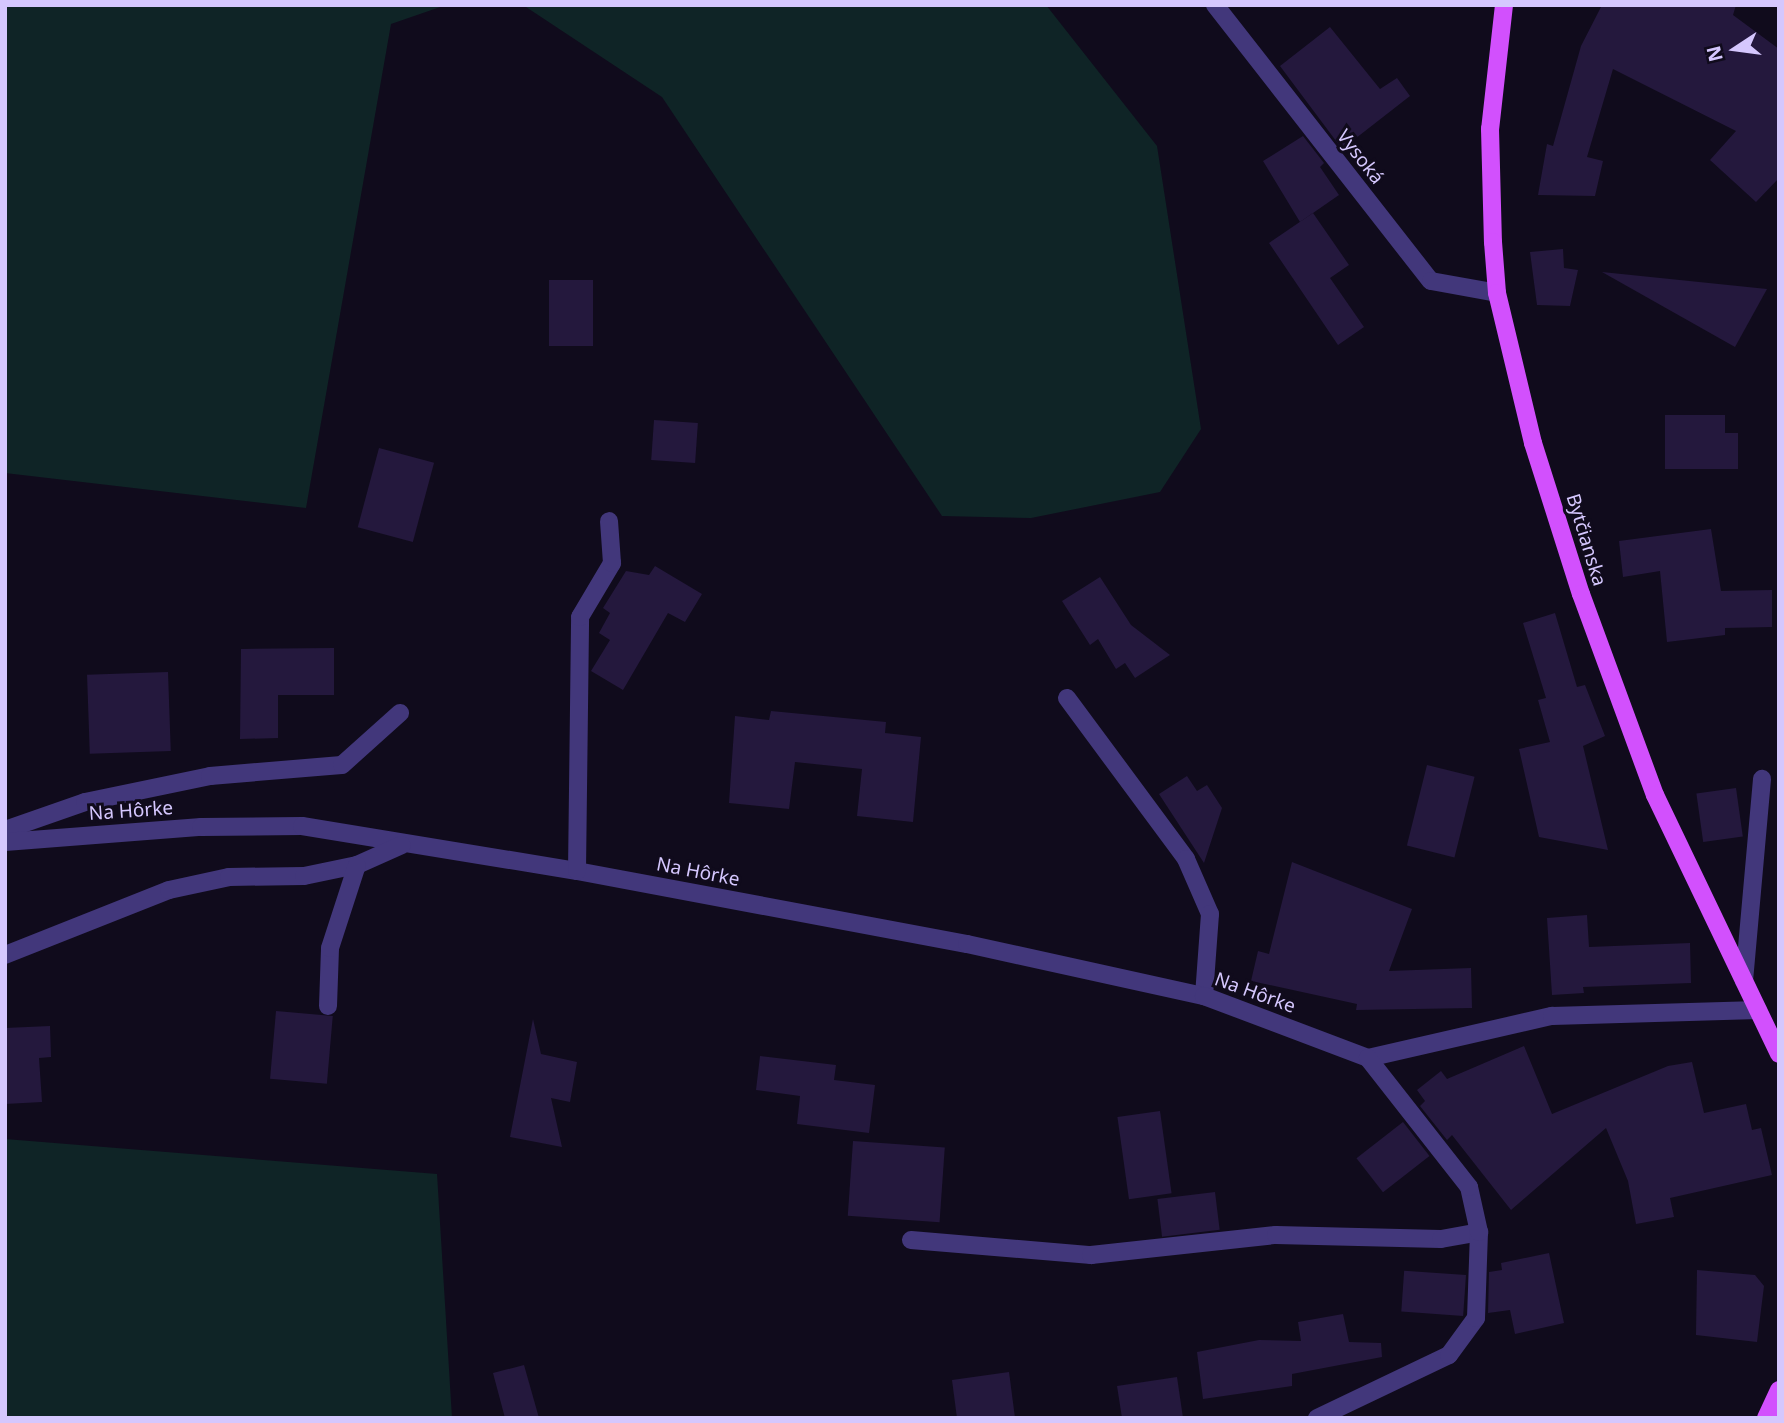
<!DOCTYPE html>
<html>
<head>
<meta charset="utf-8">
<style>
  body { margin:0 }
  #map { position:relative; width:1784px; height:1423px; overflow:hidden; background:#100b1c; font-family:"Noto Sans",sans-serif }
  div>[style] { position:absolute }
  .green>* { inset:0; background:#0f2426 }
  .building>* { inset:0; background:#24183d; transform-origin:0 0 }
  .minor>* { height:18px; margin:-9px; padding:0 9px; transform-origin:9px; border-radius:9px; background:#42377b }
  .major>* { height:18px; margin:-9px; padding:0 9px; transform-origin:9px; border-radius:9px; background:#d250fd }
  span { translate:-50% -50%; white-space:nowrap; text-align:center; line-height:1.15; -webkit-text-stroke:6px #100b1c; paint-order:stroke }
  .street-label { font-size:19px; color:#d5c7fe }
  .frame { position:absolute; inset:0; border:7px solid #d5c7fe; pointer-events:none }
  .north { position:absolute; left:1700px; top:14px; width:70px; height:70px; -webkit-text-stroke:5px #100b1c; paint-order:stroke; rotate:257deg; font-size:19px; font-weight:700; line-height:28px; text-align:center; color:#d5c7fe }
  .north::after { content:''; display:block; margin:auto; width:24px; height:32px; background:#d5c7fe; clip-path:polygon(50% 0,100% 100%,50% 72%,0 100%) }
</style>
</head>
<body>
<div id="map">
  <div class="green">
    <div style="clip-path:polygon(5px 5px,446px 5px,391px 24px,306px 508px,5px 473px)"></div>
    <div style="clip-path:polygon(523px 5px,1046px 5px,1157px 146px,1201px 429px,1160px 492px,1031px 518px,942px 516px,662px 97px)"></div>
    <div style="clip-path:polygon(5px 1139px,437px 1174px,452px 1418px,5px 1418px)"></div>
  </div>
  <div class="building">
    <div style="clip-path:polygon(1602px 5px,1736px 5px,1733px 15px,1779px 49px,1779px 178px,1756px 202px,1710px 160px,1736px 131px,1613px 69px,1587px 157px,1603px 161px,1595px 196px,1538px 195px,1547px 144px,1553px 146px,1581px 46px)"></div>
    <div style="clip-path:polygon(1330px 27px,1380px 89px,1397px 78px,1410px 96px,1342px 149px,1280px 66px)"></div>
    <div style="clip-path:polygon(1303px 136px,1324px 163px,1320px 167px,1339px 195px,1300px 222px,1263px 161px)"></div>
    <div style="clip-path:polygon(1313px 213px,1349px 265px,1330px 278px,1364px 327px,1338px 345px,1269px 243px)"></div>
    <div style="clip-path:polygon(1563px 249px,1564px 268px,1578px 270px,1570px 306px,1537px 305px,1530px 252px)"></div>
    <div style="clip-path:polygon(1602px 272px,1767px 289px,1735px 347px)"></div>
    <div style="left:593px;top:280px;width:66px;height:44px;rotate:90deg"></div>
    <div style="clip-path:polygon(1665px 415px,1725px 415px,1725px 433px,1738px 433px,1738px 469px,1665px 469px)"></div>
    <div style="left:654px;top:420px;width:44px;height:40px;rotate:4deg"></div>
    <div style="left:379px;top:448px;width:57px;height:82px;rotate:15deg"></div>
    <div style="clip-path:polygon(1711px 529px,1721px 591px,1772px 590px,1772px 627px,1725px 628px,1725px 635px,1667px 642px,1660px 571px,1623px 577px,1619px 541px)"></div>
    <div style="clip-path:polygon(655px 566px,702px 594px,685px 622px,668px 613px,623px 690px,591px 671px,610px 640px,599px 633px,610px 613px,603px 608px,626px 571px,649px 575px)"></div>
    <div style="clip-path:polygon(1100px 577px,1131px 625px,1170px 655px,1135px 678px,1125px 663px,1116px 669px,1098px 639px,1090px 645px,1062px 601px)"></div>
    <div style="clip-path:polygon(1555px 613px,1577px 687px,1585px 685px,1605px 736px,1583px 746px,1608px 850px,1539px 837px,1519px 749px,1550px 742px,1538px 700px,1546px 698px,1523px 623px)"></div>
    <div style="clip-path:polygon(334px 648px,334px 695px,278px 695px,278px 738px,240px 739px,241px 649px)"></div>
    <div style="left:168px;top:672px;width:79px;height:81px;rotate:88deg"></div>
    <div style="clip-path:polygon(771px 711px,886px 722px,885px 733px,921px 737px,913px 822px,857px 816px,862px 769px,795px 762px,789px 809px,729px 803px,735px 716px,769px 720px)"></div>
    <div style="left:1427px;top:765px;width:49px;height:83px;rotate:14deg"></div>
    <div style="clip-path:polygon(1187px 776px,1197px 791px,1207px 785px,1222px 808px,1204px 863px,1159px 794px)"></div>
    <div style="left:1736px;top:788px;width:49px;height:40px;rotate:82deg"></div>
    <div style="clip-path:polygon(1292px 862px,1412px 909px,1389px 971px,1471px 968px,1472px 1008px,1356px 1010px,1357px 1004px,1251px 981px,1258px 951px,1269px 954px)"></div>
    <div style="clip-path:polygon(1587px 915px,1589px 947px,1690px 943px,1691px 983px,1583px 987px,1584px 993px,1552px 995px,1547px 918px)"></div>
    <div style="left:276px;top:1011px;width:57px;height:68px;rotate:5deg"></div>
    <div style="clip-path:polygon(533px 1019px,541px 1054px,577px 1062px,570px 1102px,551px 1098px,562px 1147px,510px 1137px)"></div>
    <div style="clip-path:polygon(50px 1026px,51px 1057px,39px 1058px,42px 1102px,5px 1104px,5px 1028px)"></div>
    <div style="clip-path:polygon(1524px 1046px,1552px 1114px,1668px 1066px,1692px 1062px,1704px 1113px,1746px 1104px,1752px 1130px,1761px 1128px,1772px 1175px,1670px 1198px,1674px 1217px,1636px 1224px,1628px 1181px,1606px 1128px,1511px 1210px,1452px 1135px,1447px 1140px,1420px 1106px,1425px 1101px,1417px 1090px,1441px 1071px,1447px 1079px)"></div>
    <div style="clip-path:polygon(760px 1056px,836px 1065px,834px 1080px,875px 1085px,869px 1133px,797px 1124px,800px 1096px,756px 1090px)"></div>
    <div style="left:1160px;top:1111px;width:83px;height:43px;rotate:82deg"></div>
    <div style="left:1403px;top:1122px;width:43px;height:59px;rotate:52deg"></div>
    <div style="left:853px;top:1141px;width:92px;height:75px;rotate:4deg"></div>
    <div style="left:1215px;top:1192px;width:38px;height:58px;rotate:83deg"></div>
    <div style="clip-path:polygon(1549px 1253px,1564px 1323px,1515px 1334px,1510px 1310px,1488px 1313px,1489px 1272px,1502px 1270px,1501px 1263px)"></div>
    <div style="clip-path:polygon(1697px 1270px,1755px 1275px,1764px 1286px,1757px 1342px,1696px 1335px)"></div>
    <div style="left:1466px;top:1275px;width:41px;height:62px;rotate:94deg"></div>
    <div style="clip-path:polygon(1343px 1314px,1349px 1342px,1381px 1343px,1382px 1357px,1292px 1374px,1292px 1386px,1203px 1399px,1197px 1352px,1259px 1340px,1301px 1341px,1298px 1322px)"></div>
    <div style="clip-path:polygon(524px 1365px,539px 1418px,505px 1418px,493px 1373px)"></div>
    <div style="clip-path:polygon(1009px 1372px,1015px 1418px,957px 1418px,952px 1380px)"></div>
    <div style="clip-path:polygon(1177px 1377px,1183px 1418px,1122px 1418px,1117px 1386px)"></div>
  </div>
  <div class="minor">
    <div style="left:1215px;top:5px;width:350px;rotate:52deg"></div>
    <div style="left:1431px;top:281px;width:67px;rotate:10.3deg"></div>
    <div style="left:1067px;top:698px;width:200px;rotate:53.5deg"></div>
    <div style="left:1186px;top:859px;width:60px;rotate:66.4deg"></div>
    <div style="left:1210px;top:914px;width:82px;rotate:94.2deg"></div>
    <div style="left:5px;top:830px;width:85px;rotate:-19.3deg"></div>
    <div style="left:85px;top:802px;width:128px;rotate:-11.7deg"></div>
    <div style="left:210px;top:776px;width:132px;rotate:-4.8deg"></div>
    <div style="left:342px;top:765px;width:78px;rotate:-41.9deg"></div>
    <div style="left:5px;top:842px;width:197px;rotate:-4.4deg"></div>
    <div style="left:201px;top:827px;width:101px;rotate:-0.6deg"></div>
    <div style="left:302px;top:826px;width:279px;rotate:9.3deg"></div>
    <div style="left:577px;top:871px;width:397px;rotate:10.6deg"></div>
    <div style="left:967px;top:944px;width:243px;rotate:12.4deg"></div>
    <div style="left:1204px;top:996px;width:175px;rotate:20.7deg"></div>
    <div style="left:1368px;top:1058px;width:189px;rotate:-12.9deg"></div>
    <div style="left:1552px;top:1016px;width:206px;rotate:-1.7deg"></div>
    <div style="left:577px;top:871px;width:254px;rotate:-89.3deg"></div>
    <div style="left:580px;top:617px;width:63px;rotate:-59.3deg"></div>
    <div style="left:612px;top:563px;width:42px;rotate:-94.1deg"></div>
    <div style="left:5px;top:955px;width:176px;rotate:-21.6deg"></div>
    <div style="left:169px;top:890px;width:61px;rotate:-12.2deg"></div>
    <div style="left:229px;top:877px;width:75px;rotate:-0.8deg"></div>
    <div style="left:304px;top:876px;width:54px;rotate:-11.7deg"></div>
    <div style="left:357px;top:865px;width:49px;rotate:-24deg"></div>
    <div style="left:1744px;top:981px;width:203px;rotate:-84.9deg"></div>
    <div style="left:328px;top:1006px;width:58px;rotate:-88deg"></div>
    <div style="left:330px;top:948px;width:87px;rotate:-72deg"></div>
    <div style="left:911px;top:1240px;width:181px;rotate:4.8deg"></div>
    <div style="left:1091px;top:1255px;width:186px;rotate:-6.2deg"></div>
    <div style="left:1276px;top:1235px;width:165px;rotate:1.4deg"></div>
    <div style="left:1441px;top:1239px;width:39px;rotate:-10deg"></div>
    <div style="left:1317px;top:1418px;width:146px;rotate:-25.5deg"></div>
    <div style="left:1449px;top:1355px;width:46px;rotate:-53.9deg"></div>
    <div style="left:1476px;top:1318px;width:86px;rotate:-88deg"></div>
    <div style="left:1479px;top:1232px;width:46px;rotate:-102.5deg"></div>
    <div style="left:1469px;top:1187px;width:164px;rotate:-128.1deg"></div>
  </div>
  <div class="major">
    <div style="left:1504px;top:5px;width:125px;rotate:96.4deg"></div>
    <div style="left:1490px;top:129px;width:113px;rotate:88.5deg"></div>
    <div style="left:1493px;top:242px;width:51px;rotate:85.5deg"></div>
    <div style="left:1497px;top:293px;width:154px;rotate:76.5deg"></div>
    <div style="left:1533px;top:443px;width:158px;rotate:72.4deg"></div>
    <div style="left:1581px;top:594px;width:214px;rotate:69.8deg"></div>
    <div style="left:1655px;top:795px;width:287px;rotate:64.4deg"></div>
    <div style="left:1766px;top:1418px;width:31px;rotate:-65deg"></div>
  </div>
  <div class="street-label">
    <span style="left:1360px;top:157px;rotate:52deg">Vysoká</span>
    <span style="left:1586px;top:540px;rotate:73deg">Bytčianska</span>
    <span style="left:131px;top:811px;rotate:-4deg">Na Hôrke</span>
    <span style="left:698px;top:872px;rotate:11deg">Na Hôrke</span>
    <span style="left:1255px;top:993px;rotate:20deg">Na Hôrke</span>
  </div>
  <div class="frame"></div>
  <div class="north">N</div>
</div>
</body>
</html>
